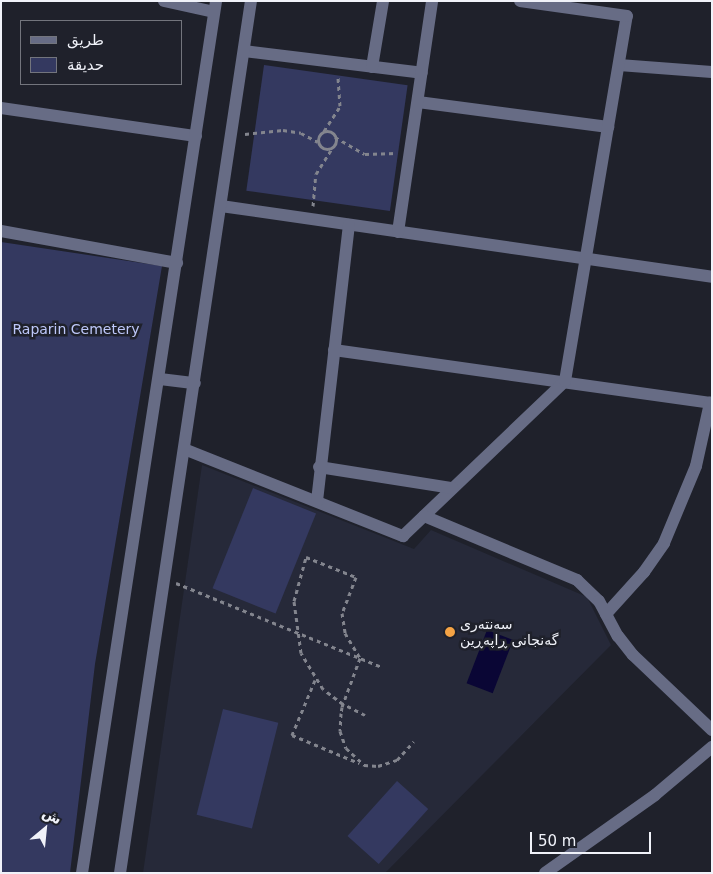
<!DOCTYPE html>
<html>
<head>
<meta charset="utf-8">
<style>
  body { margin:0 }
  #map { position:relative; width:713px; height:874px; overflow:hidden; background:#1f212b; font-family:"DejaVu Sans",Vazirmatn,sans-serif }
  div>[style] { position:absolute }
  .built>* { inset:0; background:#262939 }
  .green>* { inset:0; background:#343960; transform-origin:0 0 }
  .water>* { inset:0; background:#0a0635; transform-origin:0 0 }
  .path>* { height:3px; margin-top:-1.5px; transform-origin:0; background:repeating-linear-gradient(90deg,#83858e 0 4px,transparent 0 8px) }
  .path>.ring { margin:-1.5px; padding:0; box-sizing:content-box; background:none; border:3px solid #83858e; border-radius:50% }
  .minor>* { height:12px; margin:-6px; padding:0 6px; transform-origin:6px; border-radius:6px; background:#676c85 }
  .dots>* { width:14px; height:14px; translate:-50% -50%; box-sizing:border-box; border:2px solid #1f212b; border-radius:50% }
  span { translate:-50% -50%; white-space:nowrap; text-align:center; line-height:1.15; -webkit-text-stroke:5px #1f212b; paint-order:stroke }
  .park-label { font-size:14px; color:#bec8fa }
  .poi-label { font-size:14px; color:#f0f2f9 }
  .left { translate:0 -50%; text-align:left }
  .frame { position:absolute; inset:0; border:2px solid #f0f2f9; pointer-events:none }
  .legend { position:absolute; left:20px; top:20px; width:162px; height:65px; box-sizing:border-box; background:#1f212b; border:1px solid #73757d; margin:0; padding:6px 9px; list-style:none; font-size:15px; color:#f0f2f9 }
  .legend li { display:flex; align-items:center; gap:10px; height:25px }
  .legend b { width:25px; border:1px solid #73757d }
  .north { position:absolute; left:20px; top:804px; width:50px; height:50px; -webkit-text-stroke:4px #1f212b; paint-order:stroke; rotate:28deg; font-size:14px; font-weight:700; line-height:20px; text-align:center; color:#f0f2f9 }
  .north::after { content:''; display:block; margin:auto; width:18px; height:22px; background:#f0f2f9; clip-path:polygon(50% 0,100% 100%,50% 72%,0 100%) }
  .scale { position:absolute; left:530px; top:832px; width:121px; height:22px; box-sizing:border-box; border:2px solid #f0f2f9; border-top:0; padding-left:6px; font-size:15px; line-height:18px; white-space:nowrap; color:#f0f2f9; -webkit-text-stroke:4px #1f212b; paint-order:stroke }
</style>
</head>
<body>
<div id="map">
  <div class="built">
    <div style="clip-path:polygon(202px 465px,414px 549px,431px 530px,587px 597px,611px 645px,385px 873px,143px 873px)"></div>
  </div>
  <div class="green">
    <div style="left:264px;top:65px;width:145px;height:127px;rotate:8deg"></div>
    <div style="clip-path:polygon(1px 242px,162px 266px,95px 664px,70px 873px,1px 873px)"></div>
    <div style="left:253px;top:488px;width:68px;height:108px;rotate:22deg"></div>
    <div style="left:223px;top:709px;width:57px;height:109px;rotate:14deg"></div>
    <div style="left:397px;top:781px;width:42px;height:74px;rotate:42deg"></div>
  </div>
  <div class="water">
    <div style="left:487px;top:630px;width:28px;height:57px;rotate:21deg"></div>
  </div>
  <div class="path">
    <div style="left:324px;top:131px;width:30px;rotate:-57deg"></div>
    <div style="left:340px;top:106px;width:30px;rotate:-94deg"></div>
    <div class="ring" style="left:318px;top:131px;width:15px;height:15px"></div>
    <div style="left:245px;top:134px;width:38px;rotate:-6deg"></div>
    <div style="left:283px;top:130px;width:18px;rotate:9deg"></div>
    <div style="left:301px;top:133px;width:19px;rotate:28deg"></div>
    <div style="left:335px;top:137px;width:34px;rotate:30deg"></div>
    <div style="left:365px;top:154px;width:32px;rotate:-2deg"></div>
    <div style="left:313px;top:206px;width:32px;rotate:-85deg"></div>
    <div style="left:316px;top:174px;width:31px;rotate:-58deg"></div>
    <div style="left:176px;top:583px;width:222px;rotate:22.2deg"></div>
    <div style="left:315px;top:680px;width:60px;rotate:112.7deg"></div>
    <div style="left:292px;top:735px;width:73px;rotate:22.7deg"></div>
    <div style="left:365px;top:715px;width:25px;rotate:-153deg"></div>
    <div style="left:343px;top:704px;width:25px;rotate:-143deg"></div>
    <div style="left:323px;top:689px;width:42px;rotate:-121.4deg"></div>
    <div style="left:301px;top:653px;width:52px;rotate:-97.7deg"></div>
    <div style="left:294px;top:601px;width:46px;rotate:-74.7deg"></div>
    <div style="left:306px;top:557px;width:54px;rotate:21.8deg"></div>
    <div style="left:356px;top:577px;width:39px;rotate:111deg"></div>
    <div style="left:342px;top:613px;width:20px;rotate:81deg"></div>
    <div style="left:345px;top:633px;width:29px;rotate:59deg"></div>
    <div style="left:360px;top:658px;width:49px;rotate:110.3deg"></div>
    <div style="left:343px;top:704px;width:3px;rotate:108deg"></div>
    <div style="left:342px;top:707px;width:6px;rotate:99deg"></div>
    <div style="left:341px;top:713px;width:18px;rotate:93deg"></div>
    <div style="left:340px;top:731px;width:18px;rotate:71deg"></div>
    <div style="left:346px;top:748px;width:25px;rotate:43deg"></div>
    <div style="left:364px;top:765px;width:14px;rotate:4deg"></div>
    <div style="left:378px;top:766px;width:20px;rotate:-18deg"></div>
    <div style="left:397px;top:760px;width:25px;rotate:-48deg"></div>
  </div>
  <div class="minor">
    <div style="left:164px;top:1px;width:51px;rotate:12.4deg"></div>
    <div style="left:244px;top:51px;width:179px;rotate:7deg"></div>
    <div style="left:619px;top:65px;width:93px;rotate:4.3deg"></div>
    <div style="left:372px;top:67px;width:67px;rotate:-80.5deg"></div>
    <div style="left:418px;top:102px;width:192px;rotate:7.5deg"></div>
    <div style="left:1px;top:108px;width:197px;rotate:8.2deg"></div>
    <div style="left:221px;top:206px;width:496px;rotate:8.2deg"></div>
    <div style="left:1px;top:231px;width:179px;rotate:10.3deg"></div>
    <div style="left:398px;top:232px;width:233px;rotate:-81.6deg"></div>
    <div style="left:334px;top:350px;width:382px;rotate:8deg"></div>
    <div style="left:160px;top:379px;width:35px;rotate:7deg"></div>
    <div style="left:184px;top:449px;width:236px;rotate:21.7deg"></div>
    <div style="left:403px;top:536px;width:224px;rotate:-43.7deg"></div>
    <div style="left:565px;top:381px;width:370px;rotate:-80.4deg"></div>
    <div style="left:627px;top:16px;width:108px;rotate:-172deg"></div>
    <div style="left:319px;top:467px;width:135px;rotate:9deg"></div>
    <div style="left:317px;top:501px;width:278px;rotate:-83.4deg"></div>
    <div style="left:424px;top:516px;width:166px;rotate:22.7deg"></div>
    <div style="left:577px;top:580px;width:30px;rotate:44deg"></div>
    <div style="left:599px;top:601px;width:40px;rotate:62deg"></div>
    <div style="left:618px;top:636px;width:24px;rotate:52deg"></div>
    <div style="left:633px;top:655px;width:109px;rotate:43.5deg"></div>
    <div style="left:606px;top:614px;width:57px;rotate:-47.9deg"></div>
    <div style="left:644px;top:572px;width:35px;rotate:-55deg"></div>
    <div style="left:664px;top:543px;width:83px;rotate:-67.4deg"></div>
    <div style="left:696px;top:466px;width:65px;rotate:-77.5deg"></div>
    <div style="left:82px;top:873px;width:882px;rotate:-81.26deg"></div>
    <div style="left:120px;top:873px;width:882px;rotate:-81.46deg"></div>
    <div style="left:545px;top:873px;width:135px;rotate:-35.3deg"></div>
    <div style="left:655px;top:795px;width:75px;rotate:-40.1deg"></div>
  </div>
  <div class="dots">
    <div style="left:450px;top:632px;background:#f5a345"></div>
  </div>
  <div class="park-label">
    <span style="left:76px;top:329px">Raparin Cemetery</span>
  </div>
  <div class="poi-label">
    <span class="left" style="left:460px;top:632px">سەنتەری<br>گەنجانی ڕاپەڕین</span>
  </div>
  <div class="frame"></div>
  <ul class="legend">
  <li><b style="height:6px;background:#676c85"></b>طريق</li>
  <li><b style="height:14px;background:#343960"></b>حديقة</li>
  </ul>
  <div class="north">ش</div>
  <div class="scale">50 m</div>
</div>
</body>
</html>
